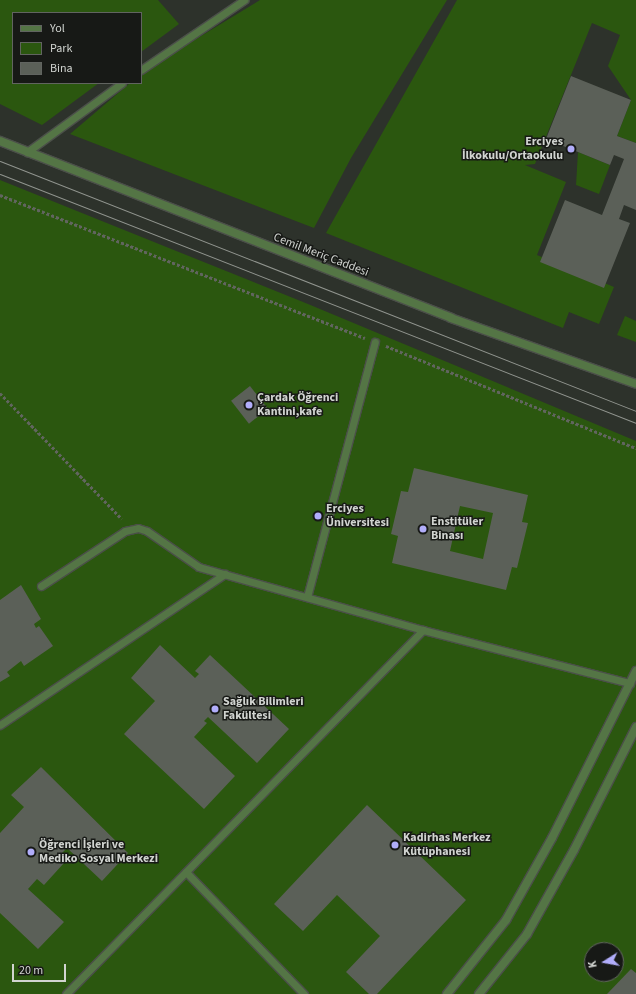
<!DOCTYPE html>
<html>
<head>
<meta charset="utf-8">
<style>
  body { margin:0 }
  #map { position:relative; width:636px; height:994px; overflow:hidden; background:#2d322b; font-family:"Source Sans 3",sans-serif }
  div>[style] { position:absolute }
  .green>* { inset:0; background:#2b570f }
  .building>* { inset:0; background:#5b6058; transform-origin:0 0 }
  .path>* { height:2.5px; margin-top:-1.25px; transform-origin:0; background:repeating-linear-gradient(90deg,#61655f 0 3px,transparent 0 5px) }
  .roads { filter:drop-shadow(1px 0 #4b4f49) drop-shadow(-1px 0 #4b4f49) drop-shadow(0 1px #4b4f49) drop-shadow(0 -1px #4b4f49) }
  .service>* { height:7px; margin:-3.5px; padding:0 3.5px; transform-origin:3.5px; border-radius:3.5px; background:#547545 }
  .tertiary>* { height:8px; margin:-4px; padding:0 4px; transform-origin:4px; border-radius:4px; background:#547545 }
  .tram>* { height:1px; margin:-0.5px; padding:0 0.5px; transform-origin:0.5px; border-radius:0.5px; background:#91958f }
  .dots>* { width:11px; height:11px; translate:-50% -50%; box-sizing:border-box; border:2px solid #171916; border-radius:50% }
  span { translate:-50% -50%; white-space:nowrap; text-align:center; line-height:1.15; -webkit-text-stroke:3px #171916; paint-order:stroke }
  .poi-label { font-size:12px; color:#d1d4d0; font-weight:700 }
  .right { translate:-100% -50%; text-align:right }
  .left { translate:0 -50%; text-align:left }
  .street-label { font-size:12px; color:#d1d4d0 }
  .legend { position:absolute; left:12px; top:12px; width:130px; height:72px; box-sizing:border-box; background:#171916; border:1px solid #616460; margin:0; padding:5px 7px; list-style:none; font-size:12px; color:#d1d4d0 }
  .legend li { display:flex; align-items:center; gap:8px; height:20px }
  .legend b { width:20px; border:1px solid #616460 }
  .north { position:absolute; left:584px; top:942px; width:40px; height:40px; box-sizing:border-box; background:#171916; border:1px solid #616460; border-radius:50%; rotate:259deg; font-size:11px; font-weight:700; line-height:16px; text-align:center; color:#d1d4d0 }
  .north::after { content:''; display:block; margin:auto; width:14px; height:18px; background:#b1adfa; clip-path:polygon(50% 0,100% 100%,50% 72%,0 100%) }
  .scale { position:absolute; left:12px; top:964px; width:54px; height:18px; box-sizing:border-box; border:2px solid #d1d4d0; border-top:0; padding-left:5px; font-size:12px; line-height:14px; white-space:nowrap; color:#d1d4d0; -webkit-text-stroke:3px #171916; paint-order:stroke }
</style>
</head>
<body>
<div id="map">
  <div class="green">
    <div style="clip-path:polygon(0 0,158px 0,179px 24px,141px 52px,141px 13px,13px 13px,13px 83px,99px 83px,42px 125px,0 104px)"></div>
    <div style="clip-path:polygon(260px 0,447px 0,351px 158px,314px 228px,70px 134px,130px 83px,141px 83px,142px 72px)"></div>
    <div style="clip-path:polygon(457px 0,636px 0,636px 143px,617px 136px,631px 100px,608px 66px,620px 35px,592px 23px,535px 164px,525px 165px,566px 182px,537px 255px,614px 287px,599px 324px,569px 312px,563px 328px,326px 233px)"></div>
    <div style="clip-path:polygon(578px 152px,610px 165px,599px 194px,576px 185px)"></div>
    <div style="clip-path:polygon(evenodd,0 180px,308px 304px,636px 441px,636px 994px,0 994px,0 180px,592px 950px,616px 950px,616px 974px,592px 974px,592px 950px)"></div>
    <div style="clip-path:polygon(625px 316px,636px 321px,636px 342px,617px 335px)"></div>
  </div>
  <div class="building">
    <div style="clip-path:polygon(571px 76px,631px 100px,617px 136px,636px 143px,636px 210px,624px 205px,619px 219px,630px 223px,604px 288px,540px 262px,565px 200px,602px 215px,624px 159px,614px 155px,610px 165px,546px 139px)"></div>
    <div style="left:250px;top:386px;width:29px;height:24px;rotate:52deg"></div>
    <div style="clip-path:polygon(evenodd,414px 468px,528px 495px,522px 522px,528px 523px,517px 568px,512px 567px,506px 590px,392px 563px,398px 536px,391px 534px,401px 491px,408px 492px,414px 468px,460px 506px,493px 513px,483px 559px,450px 551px,460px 506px)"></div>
    <div style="clip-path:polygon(21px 585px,41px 619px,34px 624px,36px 628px,39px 626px,53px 646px,24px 666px,21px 661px,7px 672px,10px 676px,0 682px,0 600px)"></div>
    <div style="clip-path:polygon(160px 645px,195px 678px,199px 674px,195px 671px,210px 655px,289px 729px,257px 763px,208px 717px,204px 721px,207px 723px,194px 737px,235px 776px,204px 809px,124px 734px,155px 701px,131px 678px)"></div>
    <div style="clip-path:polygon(41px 767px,128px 853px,102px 881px,67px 848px,58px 857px,64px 863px,44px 885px,37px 879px,28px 889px,64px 922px,38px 949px,0 913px,0 833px,24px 807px,11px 795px)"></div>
    <div style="clip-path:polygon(367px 805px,466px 900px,377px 994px,369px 994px,346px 972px,380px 936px,337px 895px,303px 931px,274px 904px)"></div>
    <div style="clip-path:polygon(631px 969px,636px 973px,636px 994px,607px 994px)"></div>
  </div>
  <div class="path">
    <div style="left:0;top:195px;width:392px;rotate:21.4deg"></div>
    <div style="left:386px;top:346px;width:270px;rotate:22.2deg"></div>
    <div style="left:0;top:393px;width:175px;rotate:45.9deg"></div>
  </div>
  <div class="roads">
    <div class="service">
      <div style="left:141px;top:70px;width:125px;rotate:-34.2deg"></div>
      <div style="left:27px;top:152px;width:117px;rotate:-36deg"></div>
      <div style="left:41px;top:586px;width:100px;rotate:-33.2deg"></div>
      <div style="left:125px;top:531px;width:13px;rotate:-13deg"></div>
      <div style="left:138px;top:528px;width:9px;rotate:18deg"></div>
      <div style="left:147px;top:531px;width:63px;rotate:34.7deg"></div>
      <div style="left:199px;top:567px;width:233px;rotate:15.7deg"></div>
      <div style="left:423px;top:630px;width:214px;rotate:14.4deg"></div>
      <div style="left:307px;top:597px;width:264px;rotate:-75.1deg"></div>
      <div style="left:0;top:725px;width:271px;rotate:-33.9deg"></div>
      <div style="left:186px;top:872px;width:170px;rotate:46deg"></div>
      <div style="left:66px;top:994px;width:510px;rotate:-45.56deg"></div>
    </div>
    <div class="tertiary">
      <div style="left:0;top:141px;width:484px;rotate:21.4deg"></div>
      <div style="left:451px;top:318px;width:196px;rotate:19.6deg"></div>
      <div style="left:447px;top:994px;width:95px;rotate:-51.4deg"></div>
      <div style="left:506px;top:920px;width:94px;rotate:-60.7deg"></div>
      <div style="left:552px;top:838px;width:187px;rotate:-63.3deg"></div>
      <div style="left:479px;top:994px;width:77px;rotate:-51.3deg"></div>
      <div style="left:527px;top:934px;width:96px;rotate:-60.8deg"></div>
      <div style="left:574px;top:850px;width:138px;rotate:-63.2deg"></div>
    </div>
  </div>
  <div class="tram">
    <div style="left:0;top:161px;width:683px;rotate:21.46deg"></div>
    <div style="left:0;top:174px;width:683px;rotate:21.38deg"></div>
  </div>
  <div class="dots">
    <div style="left:571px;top:149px;background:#b1adfa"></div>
    <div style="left:249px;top:405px;background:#b1adfa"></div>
    <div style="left:318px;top:516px;background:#b1adfa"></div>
    <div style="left:423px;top:529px;background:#b1adfa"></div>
    <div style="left:215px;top:709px;background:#b1adfa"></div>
    <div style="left:395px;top:845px;background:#b1adfa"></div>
    <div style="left:31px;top:852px;background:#b1adfa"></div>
  </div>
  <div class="poi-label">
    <span class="right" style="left:563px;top:149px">Erciyes<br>İlkokulu/Ortaokulu</span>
    <span class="left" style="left:257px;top:405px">Çardak Öğrenci<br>Kantini,kafe</span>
    <span class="left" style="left:326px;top:516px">Erciyes<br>Üniversitesi</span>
    <span class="left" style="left:431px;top:529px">Enstitüler<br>Binası</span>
    <span class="left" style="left:223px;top:709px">Sağlık Bilimleri<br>Fakültesi</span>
    <span class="left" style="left:403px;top:845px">Kadirhas Merkez<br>Kütüphanesi</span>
    <span class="left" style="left:39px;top:852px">Öğrenci İşleri ve<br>Mediko Sosyal Merkezi</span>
  </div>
  <div class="street-label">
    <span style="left:321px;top:255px;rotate:21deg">Cemil Meriç Caddesi</span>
  </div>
  <ul class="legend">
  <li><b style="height:5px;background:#547545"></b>Yol</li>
  <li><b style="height:11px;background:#2b570f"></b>Park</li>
  <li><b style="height:11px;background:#5b6058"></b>Bina</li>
  </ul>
  <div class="north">K</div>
  <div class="scale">20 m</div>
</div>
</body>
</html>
